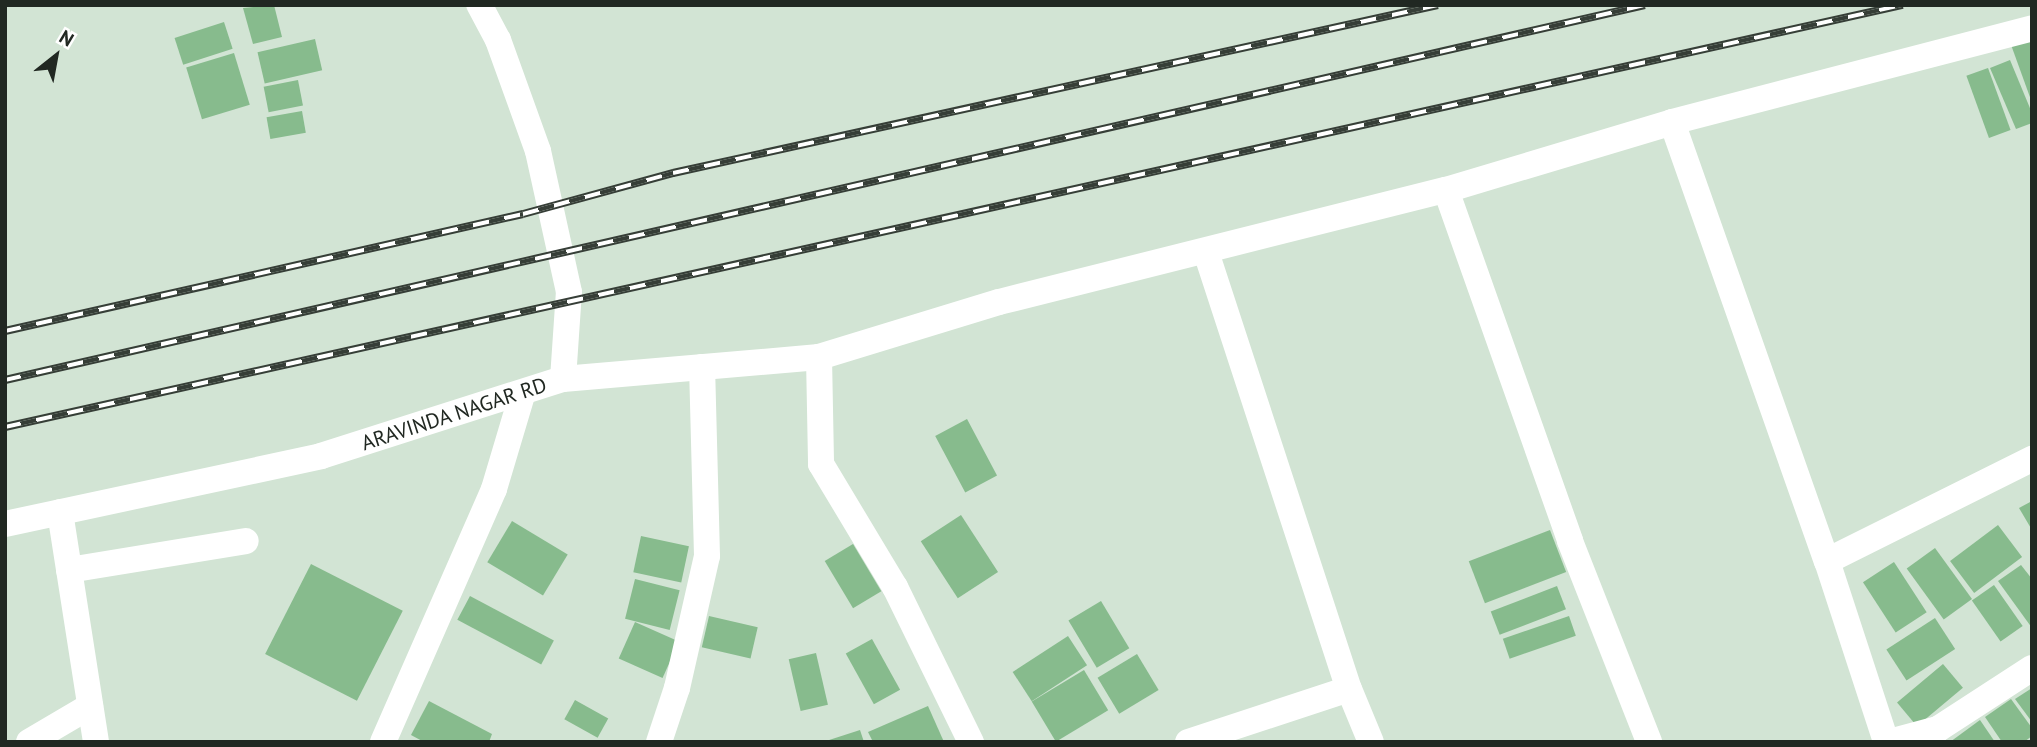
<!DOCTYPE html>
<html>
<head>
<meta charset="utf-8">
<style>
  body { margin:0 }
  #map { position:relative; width:2037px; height:747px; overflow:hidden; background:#d2e4d4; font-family:"PT Sans",sans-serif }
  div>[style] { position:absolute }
  .building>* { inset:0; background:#87bb8d; transform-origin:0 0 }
  .minor>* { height:26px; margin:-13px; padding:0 13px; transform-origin:13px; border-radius:13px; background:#fff }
  .rail>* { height:8px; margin-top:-4px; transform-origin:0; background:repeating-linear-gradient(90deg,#fff 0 16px,#363e37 0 32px); box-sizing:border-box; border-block:2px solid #363e37 }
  span { translate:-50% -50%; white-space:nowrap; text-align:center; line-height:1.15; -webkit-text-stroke:7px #fff; paint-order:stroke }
  .street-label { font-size:21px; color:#212822 }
  .frame { position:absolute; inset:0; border:7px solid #212822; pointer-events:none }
  .north { position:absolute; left:21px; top:21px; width:70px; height:70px; -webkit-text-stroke:5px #fff; paint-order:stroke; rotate:31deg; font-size:19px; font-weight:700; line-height:28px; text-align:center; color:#212822 }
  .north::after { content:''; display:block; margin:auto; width:24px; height:32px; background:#212822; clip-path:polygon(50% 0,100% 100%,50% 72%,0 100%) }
</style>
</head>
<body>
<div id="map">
  <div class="building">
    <div style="clip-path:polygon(274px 5px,282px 37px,253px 44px,243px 8px)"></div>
    <div style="left:224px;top:22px;width:28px;height:52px;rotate:72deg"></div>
    <div style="clip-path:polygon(2032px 34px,2032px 100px,2031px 100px,2010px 42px)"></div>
    <div style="left:315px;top:39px;width:32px;height:59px;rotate:77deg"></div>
    <div style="left:234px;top:53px;width:54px;height:50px;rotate:73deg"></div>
    <div style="clip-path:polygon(2010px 60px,2032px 113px,2032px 123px,2016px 129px,1990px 68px)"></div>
    <div style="left:1988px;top:68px;width:66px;height:23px;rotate:70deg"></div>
    <div style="left:298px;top:80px;width:26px;height:35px;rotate:79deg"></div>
    <div style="left:302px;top:111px;width:22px;height:36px;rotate:80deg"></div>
    <div style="left:967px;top:419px;width:64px;height:36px;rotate:62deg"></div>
    <div style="clip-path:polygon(2032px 501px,2032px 530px,2019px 508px)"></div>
    <div style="left:961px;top:515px;width:68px;height:48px;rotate:57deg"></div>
    <div style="left:512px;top:521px;width:65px;height:48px;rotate:31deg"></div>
    <div style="left:1998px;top:525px;width:40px;height:60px;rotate:53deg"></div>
    <div style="left:1550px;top:530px;width:45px;height:87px;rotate:69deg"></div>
    <div style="left:641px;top:536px;width:49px;height:37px;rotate:12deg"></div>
    <div style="left:853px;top:544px;width:55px;height:33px;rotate:59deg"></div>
    <div style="left:1935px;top:548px;width:63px;height:35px;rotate:54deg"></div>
    <div style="left:1894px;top:562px;width:60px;height:37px;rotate:57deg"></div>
    <div style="left:311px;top:564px;width:103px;height:101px;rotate:27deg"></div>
    <div style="clip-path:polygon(2021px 565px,2032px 579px,2032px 628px,1998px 581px)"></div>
    <div style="left:635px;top:579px;width:46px;height:41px;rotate:14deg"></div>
    <div style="left:1994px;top:585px;width:50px;height:27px;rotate:55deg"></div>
    <div style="left:1557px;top:586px;width:25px;height:71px;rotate:69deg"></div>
    <div style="left:470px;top:596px;width:95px;height:27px;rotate:28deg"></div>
    <div style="left:1101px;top:601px;width:55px;height:38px;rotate:59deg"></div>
    <div style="left:709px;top:616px;width:50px;height:32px;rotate:13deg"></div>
    <div style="left:1569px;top:616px;width:21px;height:70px;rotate:71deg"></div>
    <div style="left:1935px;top:618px;width:37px;height:58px;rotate:57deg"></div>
    <div style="left:635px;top:622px;width:48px;height:40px;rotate:24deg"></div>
    <div style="left:1068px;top:636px;width:35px;height:66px;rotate:57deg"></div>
    <div style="left:872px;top:639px;width:58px;height:30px;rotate:61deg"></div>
    <div style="left:816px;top:653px;width:53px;height:28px;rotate:77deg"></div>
    <div style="left:1137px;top:654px;width:42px;height:46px;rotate:59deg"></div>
    <div style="left:1943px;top:664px;width:31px;height:60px;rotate:50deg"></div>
    <div style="left:1084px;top:670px;width:47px;height:61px;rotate:59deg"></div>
    <div style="clip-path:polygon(2032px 688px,2032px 722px,2015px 699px)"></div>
    <div style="clip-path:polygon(2011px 699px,2032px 728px,2032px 736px,2024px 742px,2002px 742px,1985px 717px)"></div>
    <div style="left:575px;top:700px;width:38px;height:22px;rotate:29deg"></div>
    <div style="clip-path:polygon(429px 701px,492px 734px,489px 742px,424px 742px,411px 735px)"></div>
    <div style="clip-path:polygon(928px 706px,944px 742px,873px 742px,868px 732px)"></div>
    <div style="clip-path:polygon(1980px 720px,1995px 742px,1950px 742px)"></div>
    <div style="clip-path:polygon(860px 730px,864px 742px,826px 742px,826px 741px)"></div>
  </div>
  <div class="minor">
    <div style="left:1672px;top:122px;width:466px;rotate:70.6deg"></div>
    <div style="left:1827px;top:561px;width:190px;rotate:71.9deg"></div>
    <div style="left:1446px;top:190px;width:372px;rotate:70.5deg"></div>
    <div style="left:1570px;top:541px;width:216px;rotate:68.5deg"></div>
    <div style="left:1206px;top:252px;width:460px;rotate:71.9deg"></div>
    <div style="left:1349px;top:689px;width:57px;rotate:67.5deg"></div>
    <div style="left:819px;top:357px;width:107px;rotate:88.9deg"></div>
    <div style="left:821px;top:464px;width:144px;rotate:59deg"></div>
    <div style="left:895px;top:587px;width:173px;rotate:63.9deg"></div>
    <div style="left:563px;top:379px;width:257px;rotate:-4.9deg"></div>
    <div style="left:819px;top:357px;width:188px;rotate:-17deg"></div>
    <div style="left:999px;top:302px;width:461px;rotate:-14.1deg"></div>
    <div style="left:1446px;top:190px;width:236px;rotate:-16.7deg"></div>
    <div style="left:1672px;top:122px;width:372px;rotate:-14.6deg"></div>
    <div style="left:60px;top:512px;width:233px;rotate:81.1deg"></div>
    <div style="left:5px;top:524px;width:323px;rotate:-12.1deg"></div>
    <div style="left:321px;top:456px;width:254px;rotate:-17.7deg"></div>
    <div style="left:563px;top:379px;width:87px;rotate:-86.1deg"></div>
    <div style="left:569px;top:292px;width:144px;rotate:-102.4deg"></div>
    <div style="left:538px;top:151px;width:118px;rotate:-109.8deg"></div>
    <div style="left:498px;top:40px;width:40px;rotate:-118deg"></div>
    <div style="left:1827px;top:561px;width:229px;rotate:-26.5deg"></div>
    <div style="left:69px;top:570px;width:179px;rotate:-9.3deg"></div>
    <div style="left:29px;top:742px;width:71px;rotate:-30.5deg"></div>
    <div style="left:383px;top:742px;width:276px;rotate:-66.3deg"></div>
    <div style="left:494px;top:489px;width:101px;rotate:-73.4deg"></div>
    <div style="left:659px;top:742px;width:57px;rotate:-71.6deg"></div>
    <div style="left:677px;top:688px;width:135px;rotate:-77.2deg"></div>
    <div style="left:707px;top:556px;width:189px;rotate:-91.5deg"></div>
    <div style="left:1188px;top:742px;width:169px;rotate:-18.2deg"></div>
    <div style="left:1889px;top:742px;width:51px;rotate:-14.9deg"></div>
    <div style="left:1938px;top:729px;width:112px;rotate:-33deg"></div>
  </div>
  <div class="rail">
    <div style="left:5px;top:331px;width:531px;rotate:-12.73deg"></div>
    <div style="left:523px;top:214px;width:156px;rotate:-15.3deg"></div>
    <div style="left:673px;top:173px;width:783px;rotate:-12.39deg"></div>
    <div style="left:5px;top:380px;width:1682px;rotate:-12.88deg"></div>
    <div style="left:5px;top:427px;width:1944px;rotate:-12.54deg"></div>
  </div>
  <div class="street-label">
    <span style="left:454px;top:414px;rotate:-18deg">ARAVINDA NAGAR RD</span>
  </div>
  <div class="frame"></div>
  <div class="north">N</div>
</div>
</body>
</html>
